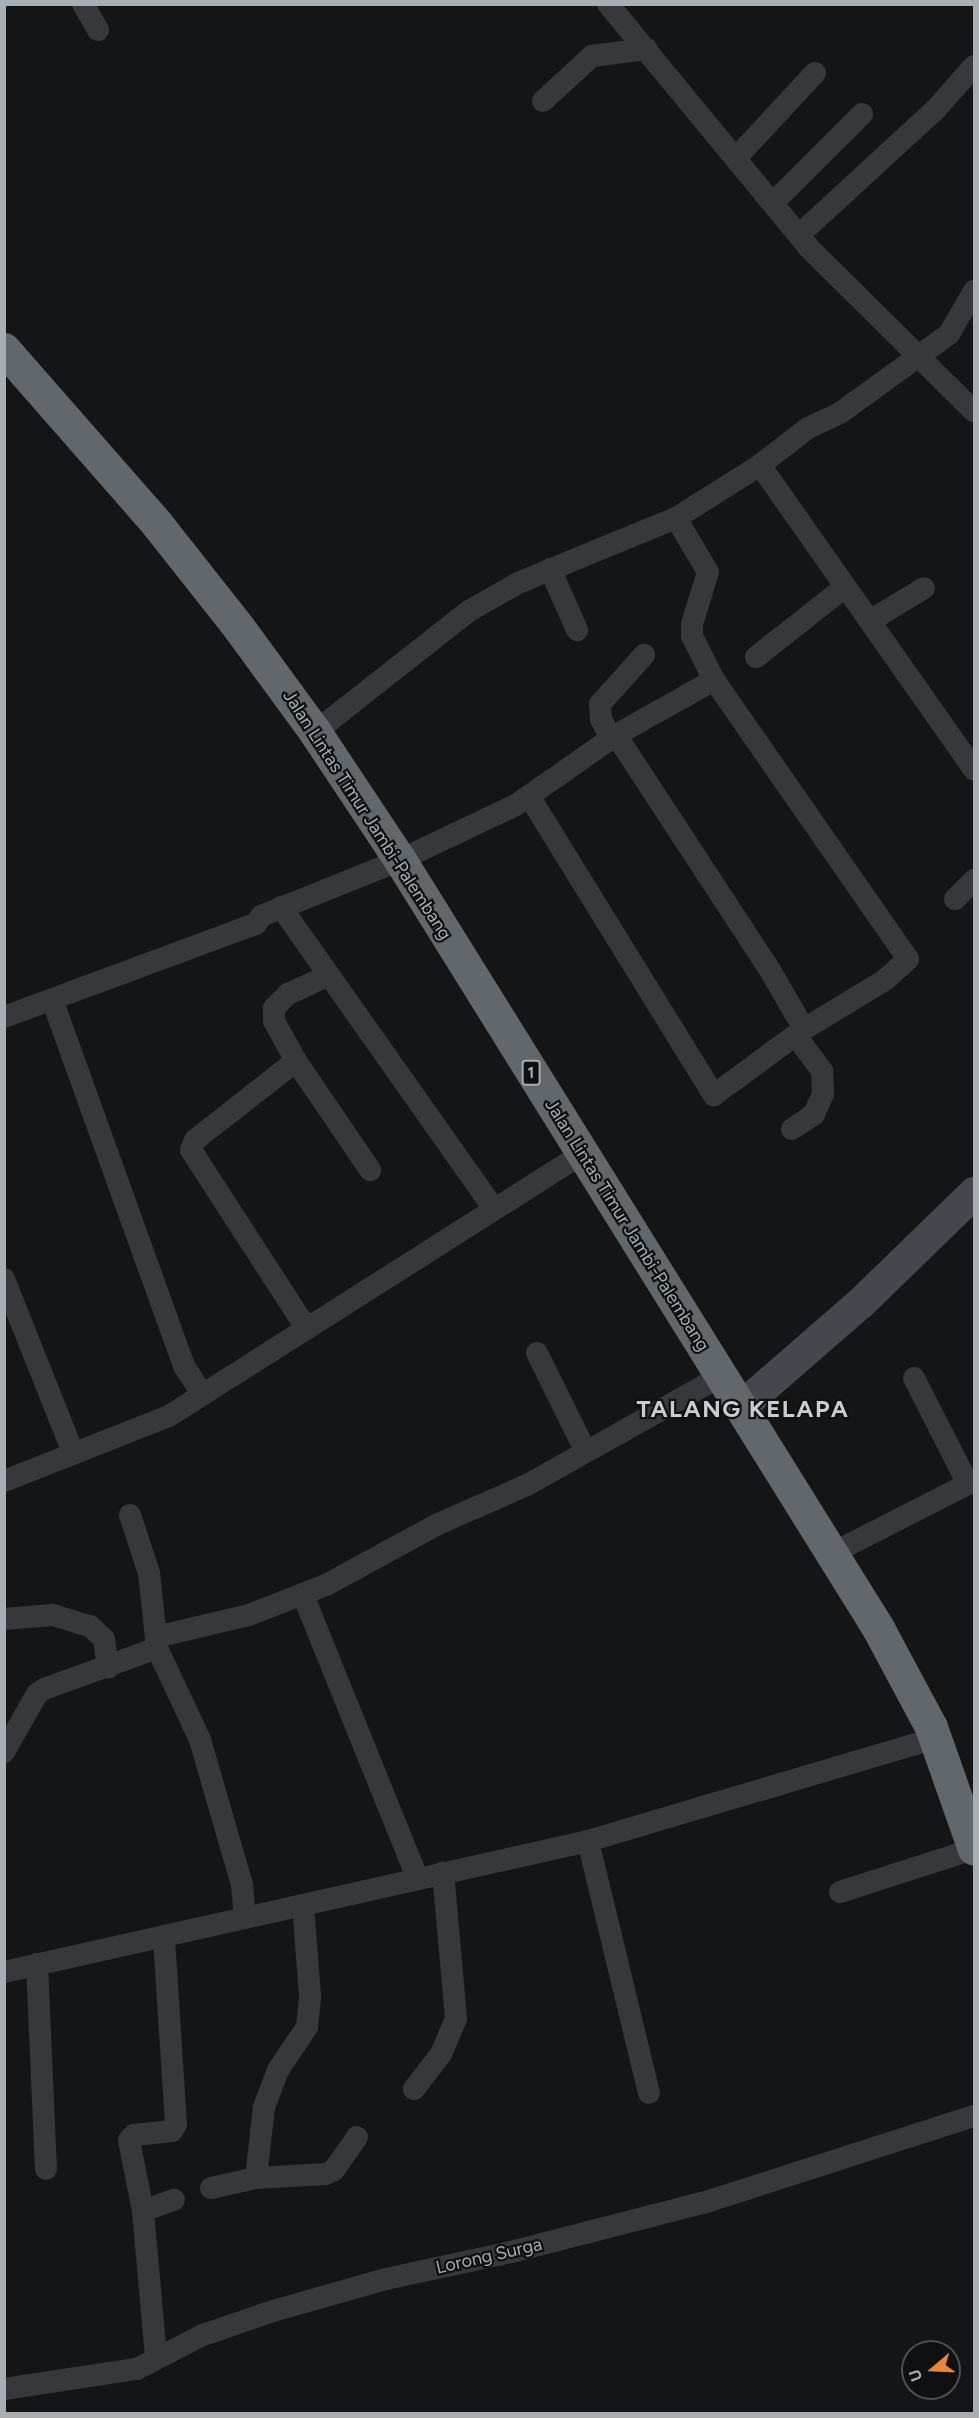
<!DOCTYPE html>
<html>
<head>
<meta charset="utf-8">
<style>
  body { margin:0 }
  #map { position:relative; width:979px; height:2418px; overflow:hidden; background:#141516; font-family:Figtree,sans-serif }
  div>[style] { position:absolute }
  .street>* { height:22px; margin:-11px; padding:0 11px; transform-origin:11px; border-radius:11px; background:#36383b }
  .secondary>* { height:32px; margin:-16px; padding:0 16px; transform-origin:16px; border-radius:16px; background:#44474b }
  .highway>* { height:33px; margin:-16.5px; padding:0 16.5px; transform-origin:16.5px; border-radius:16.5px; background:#62676b }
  span { translate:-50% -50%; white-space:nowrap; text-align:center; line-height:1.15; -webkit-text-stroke:4.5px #0f1011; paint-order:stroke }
  .shield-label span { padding:2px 4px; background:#0f1011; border:2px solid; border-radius:4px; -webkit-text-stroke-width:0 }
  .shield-label { font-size:16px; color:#a7afb5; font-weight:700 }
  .street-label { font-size:18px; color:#a7afb5 }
  .district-label { font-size:24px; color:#c8cdd2; font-weight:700; letter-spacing:1.5px }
  .frame { position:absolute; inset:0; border:6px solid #a7afb5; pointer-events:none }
  .north { position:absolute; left:901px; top:2340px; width:60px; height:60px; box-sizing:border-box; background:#0f1011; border:2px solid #4c5053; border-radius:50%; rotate:251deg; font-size:16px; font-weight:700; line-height:24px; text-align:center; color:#a7afb5 }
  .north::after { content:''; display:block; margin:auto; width:21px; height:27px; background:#e4863e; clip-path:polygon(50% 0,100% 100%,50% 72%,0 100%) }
</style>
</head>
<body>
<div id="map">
  <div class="street">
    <div style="left:83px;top:4px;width:30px;rotate:60deg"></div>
    <div style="left:608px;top:4px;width:315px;rotate:50.5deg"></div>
    <div style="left:808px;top:247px;width:233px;rotate:44.7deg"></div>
    <div style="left:543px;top:101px;width:67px;rotate:-42.6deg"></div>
    <div style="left:592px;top:56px;width:55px;rotate:-7.3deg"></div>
    <div style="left:736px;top:158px;width:116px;rotate:-47.1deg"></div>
    <div style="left:773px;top:203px;width:126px;rotate:-45deg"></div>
    <div style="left:799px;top:235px;width:186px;rotate:-42.6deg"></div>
    <div style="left:936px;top:109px;width:57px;rotate:-48.5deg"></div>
    <div style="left:760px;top:465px;width:372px;rotate:54.9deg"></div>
    <div style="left:550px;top:569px;width:67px;rotate:66.1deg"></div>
    <div style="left:870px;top:621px;width:63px;rotate:-31.4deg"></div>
    <div style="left:756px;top:657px;width:113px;rotate:-38.2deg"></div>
    <div style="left:315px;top:732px;width:196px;rotate:-38.2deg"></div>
    <div style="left:469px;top:611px;width:56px;rotate:-29.7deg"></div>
    <div style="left:518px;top:583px;width:171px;rotate:-22.4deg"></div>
    <div style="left:676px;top:518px;width:99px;rotate:-32.2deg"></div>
    <div style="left:760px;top:465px;width:61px;rotate:-37.6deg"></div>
    <div style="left:808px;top:428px;width:35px;rotate:-25deg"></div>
    <div style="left:840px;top:413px;width:135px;rotate:-35.9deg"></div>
    <div style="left:949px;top:334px;width:50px;rotate:-59.8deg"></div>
    <div style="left:616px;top:735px;width:283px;rotate:56.8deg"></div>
    <div style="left:771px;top:972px;width:66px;rotate:59.9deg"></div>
    <div style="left:611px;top:738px;width:21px;rotate:-118deg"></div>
    <div style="left:601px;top:719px;width:15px;rotate:-94deg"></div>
    <div style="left:600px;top:704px;width:66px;rotate:-48.1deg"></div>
    <div style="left:529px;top:796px;width:352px;rotate:58.3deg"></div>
    <div style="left:714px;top:1095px;width:112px;rotate:-36.3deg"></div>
    <div style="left:804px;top:1029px;width:95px;rotate:-31.2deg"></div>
    <div style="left:885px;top:980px;width:31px;rotate:-42deg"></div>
    <div style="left:908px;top:959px;width:340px;rotate:-124.8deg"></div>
    <div style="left:955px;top:899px;width:27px;rotate:-45deg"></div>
    <div style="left:281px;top:907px;width:83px;rotate:54.8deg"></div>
    <div style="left:329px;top:975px;width:45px;rotate:155.1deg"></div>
    <div style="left:288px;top:994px;width:20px;rotate:135deg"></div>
    <div style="left:274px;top:1008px;width:13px;rotate:90deg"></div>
    <div style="left:274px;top:1021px;width:46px;rotate:61.2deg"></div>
    <div style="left:296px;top:1061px;width:132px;rotate:55.8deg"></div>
    <div style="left:329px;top:975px;width:286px;rotate:54.8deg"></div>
    <div style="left:53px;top:1002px;width:387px;rotate:70.2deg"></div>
    <div style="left:184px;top:1366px;width:33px;rotate:57deg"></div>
    <div style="left:4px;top:1017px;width:269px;rotate:-20.3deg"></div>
    <div style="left:256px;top:924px;width:9px;rotate:-58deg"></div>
    <div style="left:261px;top:916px;width:150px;rotate:-21.9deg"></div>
    <div style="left:400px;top:860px;width:128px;rotate:-25.4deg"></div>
    <div style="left:516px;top:805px;width:122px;rotate:-35deg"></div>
    <div style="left:616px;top:735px;width:112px;rotate:-29.3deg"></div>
    <div style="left:714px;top:680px;width:49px;rotate:-116.6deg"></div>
    <div style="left:692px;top:636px;width:12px;rotate:-90deg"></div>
    <div style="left:692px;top:624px;width:54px;rotate:-72.9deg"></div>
    <div style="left:708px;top:572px;width:63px;rotate:-120.7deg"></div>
    <div style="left:296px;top:1061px;width:128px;rotate:142deg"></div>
    <div style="left:195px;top:1140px;width:11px;rotate:112deg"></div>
    <div style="left:191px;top:1150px;width:213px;rotate:57.1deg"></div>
    <div style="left:792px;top:1129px;width:27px;rotate:-34deg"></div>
    <div style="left:814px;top:1114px;width:22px;rotate:-66deg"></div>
    <div style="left:823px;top:1094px;width:23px;rotate:-92deg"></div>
    <div style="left:822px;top:1071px;width:44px;rotate:-126.6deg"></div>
    <div style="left:4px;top:1279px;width:186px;rotate:68.3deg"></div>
    <div style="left:537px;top:1353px;width:110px;rotate:63.7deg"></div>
    <div style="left:914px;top:1378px;width:119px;rotate:63deg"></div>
    <div style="left:4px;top:1481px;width:177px;rotate:-21.5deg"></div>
    <div style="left:169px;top:1416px;width:489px;rotate:-32.4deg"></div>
    <div style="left:130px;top:1515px;width:61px;rotate:71.9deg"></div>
    <div style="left:149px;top:1573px;width:75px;rotate:83.9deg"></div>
    <div style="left:157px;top:1648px;width:102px;rotate:64.9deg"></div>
    <div style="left:200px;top:1740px;width:151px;rotate:73.8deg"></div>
    <div style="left:242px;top:1885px;width:33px;rotate:85deg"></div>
    <div style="left:833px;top:1553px;width:158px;rotate:-27.1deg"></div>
    <div style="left:303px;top:1595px;width:306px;rotate:68deg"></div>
    <div style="left:4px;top:1619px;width:49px;rotate:-4.7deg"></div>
    <div style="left:53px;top:1615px;width:39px;rotate:17deg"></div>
    <div style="left:90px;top:1626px;width:19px;rotate:43deg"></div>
    <div style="left:104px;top:1639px;width:29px;rotate:82deg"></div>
    <div style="left:156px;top:1637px;width:96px;rotate:-13.3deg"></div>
    <div style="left:249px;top:1615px;width:83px;rotate:-21.3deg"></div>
    <div style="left:326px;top:1585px;width:128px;rotate:-28.6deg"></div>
    <div style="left:438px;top:1524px;width:97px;rotate:-23.7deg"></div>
    <div style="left:527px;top:1485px;width:223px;rotate:-29.3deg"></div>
    <div style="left:4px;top:1752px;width:67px;rotate:-60.4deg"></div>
    <div style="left:37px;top:1694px;width:9px;rotate:-36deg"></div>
    <div style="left:44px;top:1689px;width:120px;rotate:-19.9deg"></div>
    <div style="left:588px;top:1841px;width:259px;rotate:76.4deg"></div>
    <div style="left:840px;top:1892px;width:141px;rotate:-17.8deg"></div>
    <div style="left:37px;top:1964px;width:205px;rotate:87.5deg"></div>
    <div style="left:4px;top:1972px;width:599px;rotate:-12.64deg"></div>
    <div style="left:588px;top:1841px;width:362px;rotate:-16.5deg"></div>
    <div style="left:414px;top:2089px;width:44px;rotate:-52.4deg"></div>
    <div style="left:441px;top:2054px;width:39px;rotate:-67deg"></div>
    <div style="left:456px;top:2018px;width:146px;rotate:-95.1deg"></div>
    <div style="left:256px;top:2178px;width:70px;rotate:-3.3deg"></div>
    <div style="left:326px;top:2174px;width:9px;rotate:-27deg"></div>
    <div style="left:334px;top:2170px;width:40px;rotate:-55.1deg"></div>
    <div style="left:211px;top:2188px;width:46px;rotate:-12.5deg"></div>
    <div style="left:256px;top:2178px;width:71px;rotate:-83.6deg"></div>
    <div style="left:264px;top:2107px;width:40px;rotate:-69deg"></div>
    <div style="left:278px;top:2070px;width:52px;rotate:-56deg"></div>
    <div style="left:307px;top:2027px;width:31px;rotate:-84deg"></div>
    <div style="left:310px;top:1996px;width:91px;rotate:-94.4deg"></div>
    <div style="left:143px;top:2211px;width:33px;rotate:-20deg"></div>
    <div style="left:156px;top:2357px;width:147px;rotate:-95.1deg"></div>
    <div style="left:143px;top:2211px;width:72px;rotate:-101.2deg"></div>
    <div style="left:129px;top:2140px;width:7px;rotate:-45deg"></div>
    <div style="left:134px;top:2135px;width:38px;rotate:-6deg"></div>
    <div style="left:172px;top:2131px;width:8px;rotate:-60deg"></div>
    <div style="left:176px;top:2124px;width:188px;rotate:-93.7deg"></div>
    <div style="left:4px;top:2389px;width:134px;rotate:-8.6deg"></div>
    <div style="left:137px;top:2369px;width:74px;rotate:-27.3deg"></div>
    <div style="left:203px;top:2335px;width:74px;rotate:-18.9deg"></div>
    <div style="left:273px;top:2311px;width:117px;rotate:-15.8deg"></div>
    <div style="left:386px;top:2279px;width:128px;rotate:-12.2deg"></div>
    <div style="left:511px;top:2252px;width:204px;rotate:-14.4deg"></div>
    <div style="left:709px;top:2201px;width:278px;rotate:-17.8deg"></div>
  </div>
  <div class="secondary">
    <div style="left:740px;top:1408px;width:160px;rotate:-41deg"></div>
    <div style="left:861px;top:1303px;width:158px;rotate:-44.2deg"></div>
  </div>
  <div class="highway">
    <div style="left:4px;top:349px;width:232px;rotate:48.8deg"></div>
    <div style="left:157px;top:524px;width:132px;rotate:51.7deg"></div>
    <div style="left:239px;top:628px;width:129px;rotate:53.8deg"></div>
    <div style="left:315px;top:732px;width:154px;rotate:56.4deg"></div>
    <div style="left:400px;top:860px;width:905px;rotate:58.1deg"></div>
    <div style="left:878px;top:1628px;width:112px;rotate:61.8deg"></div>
    <div style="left:931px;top:1727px;width:129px;rotate:70.6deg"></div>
  </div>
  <div class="shield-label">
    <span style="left:531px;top:1073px">1</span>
  </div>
  <div class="street-label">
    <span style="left:367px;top:815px;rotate:57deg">Jalan Lintas Timur Jambi-Palembang</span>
    <span style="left:627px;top:1225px;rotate:58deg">Jalan Lintas Timur Jambi-Palembang</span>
    <span style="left:489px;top:2256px;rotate:-13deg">Lorong Surga</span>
  </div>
  <div class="district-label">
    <span style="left:743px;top:1409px">TALANG KELAPA</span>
  </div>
  <div class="frame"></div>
  <div class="north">U</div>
</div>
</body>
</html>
